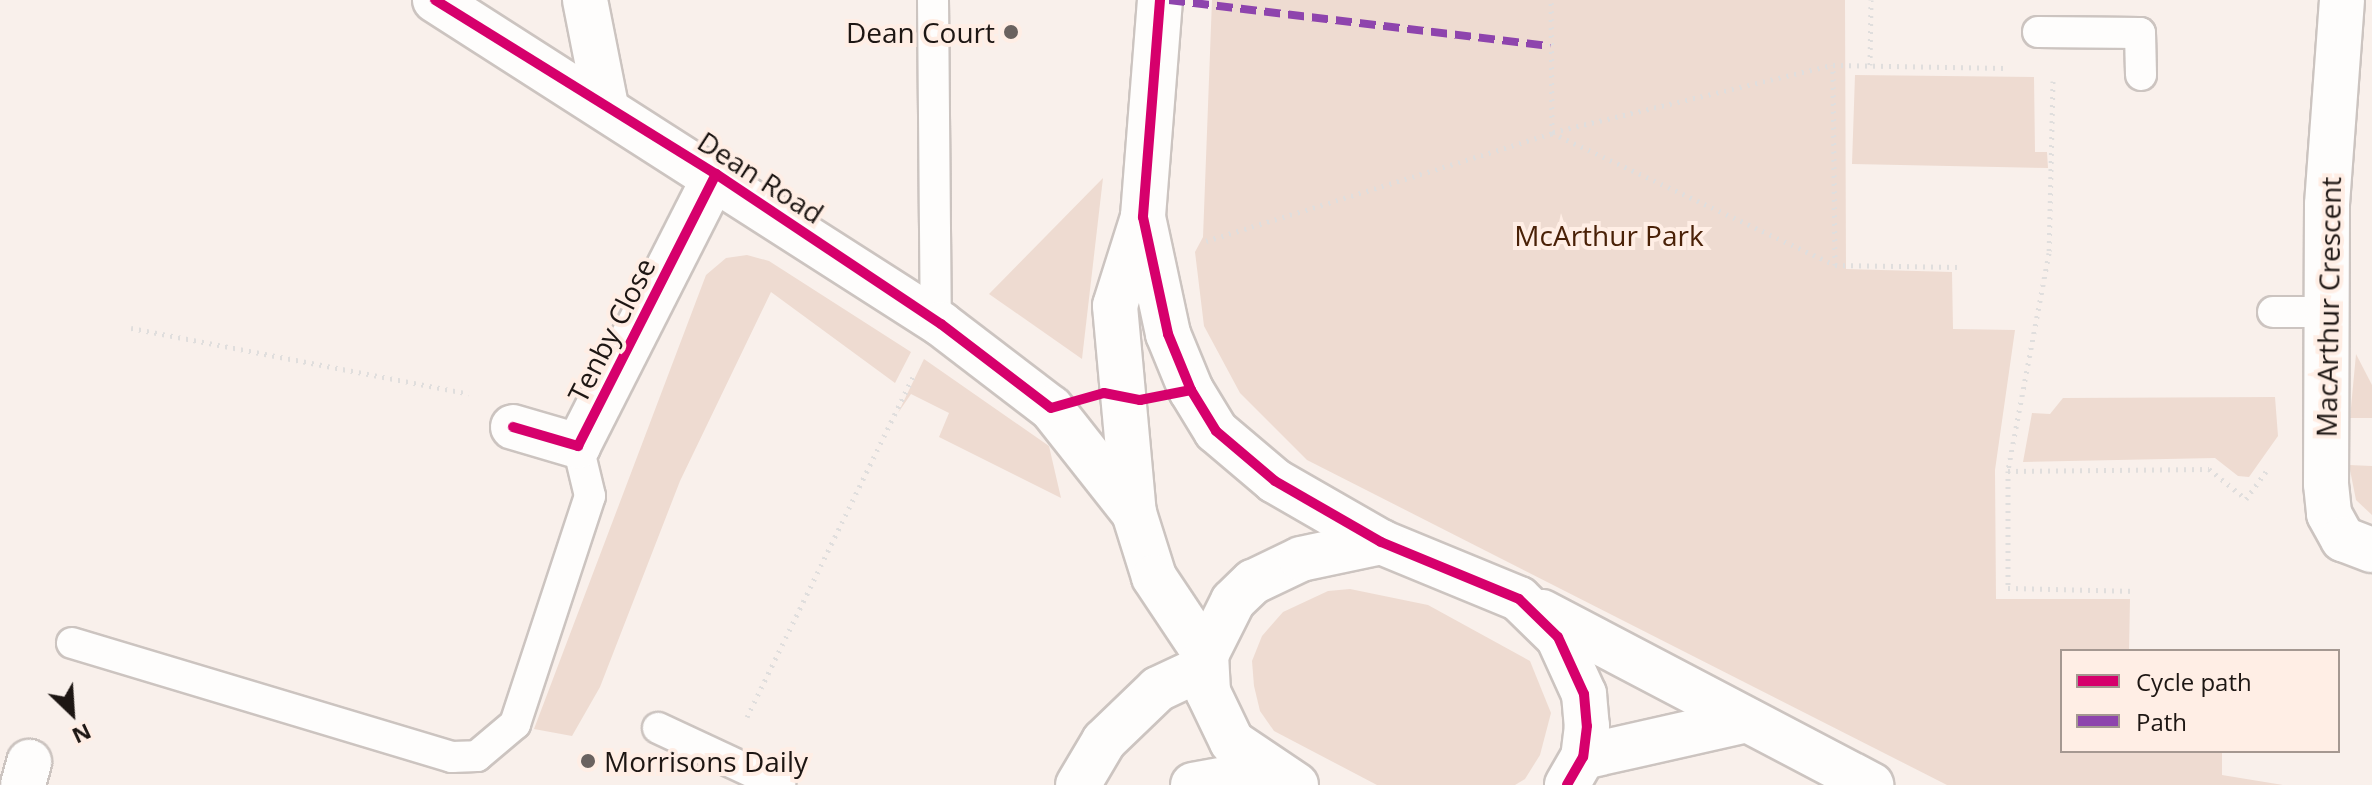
<!DOCTYPE html>
<html>
<head>
<meta charset="utf-8">
<style>
  body { margin:0 }
  #map { position:relative; width:2372px; height:785px; overflow:hidden; background:#f9f0eb; font-family:"Open Sans",sans-serif }
  div>[style] { position:absolute }
  .green>* { inset:0; background:#eedbd1 }
  .path>* { height:5px; margin-top:-2.5px; transform-origin:0; background:repeating-linear-gradient(90deg,#e0dedd 0 2px,transparent 0 8px) }
  .roads { filter:drop-shadow(2px 0 #ccc4c0) drop-shadow(-2px 0 #ccc4c0) drop-shadow(0 2px #ccc4c0) drop-shadow(0 -2px #ccc4c0) }
  .service>* { height:30px; margin:-15px; padding:0 15px; transform-origin:15px; border-radius:15px; background:#fefdfc }
  .minor>* { height:44px; margin:-22px; padding:0 22px; transform-origin:22px; border-radius:22px; background:#fefdfc }
  .tertiary>* { height:44px; margin:-22px; padding:0 22px; transform-origin:22px; border-radius:22px; background:#fefdfc }
  .quiet>* { height:8px; margin-top:-4px; transform-origin:0; background:repeating-linear-gradient(90deg,#8e44ad 0 16px,transparent 0 24px) }
  .cycleway>* { height:10px; margin:-5px; padding:0 5px; transform-origin:5px; border-radius:5px; background:#d6006c }
  .dots>* { width:22px; height:22px; translate:-50% -50%; box-sizing:border-box; border:4px solid #ffeee5; border-radius:50% }
  span { translate:-50% -50%; white-space:nowrap; text-align:center; line-height:1.15; -webkit-text-stroke:8px #ffeee5; paint-order:stroke }
  .poi-label { font-size:28px; color:#1d1613 }
  .right { translate:-100% -50%; text-align:right }
  .left { translate:0 -50%; text-align:left }
  .street-label { font-size:28px; color:#1d1613 }
  .park-label { font-size:28px; color:#4a2107 }
  .legend { position:absolute; left:2060px; top:649px; width:280px; height:104px; box-sizing:border-box; background:#ffeee5; border:2px solid #a59891; margin:0; padding:10px 14px; list-style:none; font-size:24px; color:#1d1613 }
  .legend li { display:flex; align-items:center; gap:16px; height:40px }
  .legend b { width:40px; border:2px solid #a59891 }
  .north { position:absolute; left:32px; top:673px; width:80px; height:80px; -webkit-text-stroke:6px #ffeee5; paint-order:stroke; rotate:155deg; font-size:22px; font-weight:700; line-height:32px; text-align:center; color:#1d1613 }
  .north::after { content:''; display:block; margin:auto; width:28px; height:36px; background:#1d1613; clip-path:polygon(50% 0,100% 100%,50% 72%,0 100%) }
</style>
</head>
<body>
<div id="map">
  <div class="green">
    <div style="clip-path:polygon(1212px 0,1845px 0,1846px 269px,1952px 272px,1953px 329px,2015px 330px,1995px 470px,1996px 599px,2130px 599px,2129px 651px,2062px 651px,2062px 751px,2222px 751px,2222px 775px,2283px 785px,1947px 785px,1307px 460px,1240px 393px,1204px 326px,1195px 252px,1203px 237px)"></div>
    <div style="clip-path:polygon(1855px 75px,2034px 77px,2035px 152px,2047px 152px,2048px 168px,1852px 164px)"></div>
    <div style="clip-path:polygon(1103px 178px,1082px 359px,989px 294px)"></div>
    <div style="clip-path:polygon(747px 255px,769px 261px,911px 352px,895px 383px,771px 292px,680px 481px,600px 687px,572px 736px,534px 729px,706px 275px,726px 258px)"></div>
    <div style="clip-path:polygon(2356px 354px,2372px 385px,2372px 418px,2350px 418px)"></div>
    <div style="clip-path:polygon(924px 359px,1049px 446px,1061px 498px,939px 437px,949px 413px,911px 394px,898px 413px)"></div>
    <div style="clip-path:polygon(2275px 397px,2278px 436px,2249px 477px,2238px 476px,2215px 458px,2023px 462px,2032px 413px,2050px 414px,2063px 398px)"></div>
    <div style="clip-path:polygon(2349px 465px,2372px 466px,2372px 515px,2356px 500px)"></div>
    <div style="clip-path:polygon(1350px 589px,1428px 605px,1530px 661px,1551px 713px,1540px 755px,1525px 779px,1515px 785px,1377px 785px,1274px 731px,1260px 711px,1254px 686px,1252px 661px,1262px 636px,1283px 612px,1328px 591px)"></div>
  </div>
  <div class="path">
    <div style="left:1870px;top:65px;width:65px;rotate:-89.1deg"></div>
    <div style="left:2053px;top:81px;width:172px;rotate:91.3deg"></div>
    <div style="left:2049px;top:253px;width:222px;rotate:100.7deg"></div>
    <div style="left:2008px;top:471px;width:201px;rotate:-0.6deg"></div>
    <div style="left:2209px;top:469px;width:48px;rotate:39deg"></div>
    <div style="left:2246px;top:499px;width:39px;rotate:-54deg"></div>
    <div style="left:1553px;top:132px;width:288px;rotate:-13.5deg"></div>
    <div style="left:1552px;top:133px;width:312px;rotate:25deg"></div>
    <div style="left:1835px;top:265px;width:200px;rotate:-90.6deg"></div>
    <div style="left:1833px;top:65px;width:173px;rotate:1deg"></div>
    <div style="left:1206px;top:241px;width:362px;rotate:-17.3deg"></div>
    <div style="left:1552px;top:133px;width:133px;rotate:-90.4deg"></div>
    <div style="left:1835px;top:265px;width:124px;rotate:0.9deg"></div>
    <div style="left:131px;top:328px;width:344px;rotate:11deg"></div>
    <div style="left:2008px;top:471px;width:117px;rotate:90deg"></div>
    <div style="left:2008px;top:588px;width:128px;rotate:1.3deg"></div>
    <div style="left:747px;top:717px;width:381px;rotate:-64deg"></div>
  </div>
  <div class="roads">
    <div class="service">
      <div style="left:933px;top:0;width:320px;rotate:89.5deg"></div>
      <div style="left:2038px;top:32px;width:102px;rotate:0.6deg"></div>
      <div style="left:2140px;top:33px;width:42px;rotate:88.6deg"></div>
      <div style="left:2273px;top:312px;width:52px"></div>
      <div style="left:72px;top:643px;width:397px;rotate:16.7deg"></div>
      <div style="left:452px;top:757px;width:25px;rotate:-2deg"></div>
      <div style="left:477px;top:756px;width:50px;rotate:-40.1deg"></div>
      <div style="left:515px;top:724px;width:240px;rotate:-71.8deg"></div>
      <div style="left:590px;top:496px;width:51px;rotate:-103.5deg"></div>
      <div style="left:658px;top:728px;width:135px;rotate:25deg"></div>
    </div>
    <div class="minor">
      <div style="left:435px;top:0;width:601px;rotate:32.63deg"></div>
      <div style="left:941px;top:324px;width:138px;rotate:37.4deg"></div>
      <div style="left:1051px;top:408px;width:134px;rotate:51.7deg"></div>
      <div style="left:585px;top:0;width:108px;rotate:78.8deg"></div>
      <div style="left:2342px;top:0;width:206px;rotate:94.2deg"></div>
      <div style="left:2327px;top:205px;width:279px;rotate:90.2deg"></div>
      <div style="left:2326px;top:484px;width:30px;rotate:84deg"></div>
      <div style="left:2329px;top:514px;width:29px;rotate:61deg"></div>
      <div style="left:2343px;top:539px;width:31px;rotate:21deg"></div>
      <div style="left:513px;top:427px;width:68px;rotate:16.3deg"></div>
      <div style="left:578px;top:446px;width:305px;rotate:-63.1deg"></div>
      <div style="left:23px;top:785px;width:24px;rotate:-75deg"></div>
    </div>
    <div class="tertiary">
      <div style="left:1160px;top:0;width:218px;rotate:94.5deg"></div>
      <div style="left:1143px;top:217px;width:120px;rotate:77.9deg"></div>
      <div style="left:1168px;top:334px;width:61px;rotate:67.7deg"></div>
      <div style="left:1191px;top:390px;width:48px;rotate:58.6deg"></div>
      <div style="left:1216px;top:431px;width:77px;rotate:40.3deg"></div>
      <div style="left:1275px;top:481px;width:122px;rotate:29.9deg"></div>
      <div style="left:1381px;top:542px;width:149px;rotate:22.4deg"></div>
      <div style="left:1519px;top:599px;width:54px;rotate:44.3deg"></div>
      <div style="left:1558px;top:637px;width:63px;rotate:65.5deg"></div>
      <div style="left:1584px;top:694px;width:32px;rotate:85deg"></div>
      <div style="left:1587px;top:726px;width:31px;rotate:97deg"></div>
      <div style="left:1583px;top:757px;width:32px;rotate:120deg"></div>
      <div style="left:1143px;top:217px;width:93px;rotate:107.5deg"></div>
      <div style="left:1115px;top:306px;width:208px;rotate:84.8deg"></div>
      <div style="left:1134px;top:513px;width:67px;rotate:72.6deg"></div>
      <div style="left:1154px;top:577px;width:94px;rotate:56.3deg"></div>
      <div style="left:1542px;top:612px;width:372px;rotate:27.7deg"></div>
      <div style="left:1583px;top:757px;width:168px;rotate:-12.7deg"></div>
      <div style="left:1078px;top:785px;width:51px;rotate:-59.4deg"></div>
      <div style="left:1104px;top:741px;width:75px;rotate:-43.9deg"></div>
      <div style="left:1158px;top:689px;width:52px;rotate:-25.1deg"></div>
      <div style="left:1193px;top:785px;width:77px;rotate:-10.4deg"></div>
      <div style="left:1296px;top:785px;width:77px;rotate:-146.1deg"></div>
      <div style="left:1232px;top:742px;width:55px;rotate:-115.6deg"></div>
      <div style="left:1208px;top:692px;width:37px;rotate:-93deg"></div>
      <div style="left:1206px;top:655px;width:60px;rotate:-63.4deg"></div>
      <div style="left:1233px;top:601px;width:28px;rotate:-44deg"></div>
      <div style="left:1253px;top:582px;width:53px;rotate:-25.6deg"></div>
      <div style="left:1301px;top:559px;width:82px;rotate:-12deg"></div>
    </div>
  </div>
  <div class="quiet">
    <div style="left:1169px;top:0;width:384px;rotate:6.9deg"></div>
  </div>
  <div class="cycleway">
    <div style="left:435px;top:0;width:331px;rotate:31.8deg"></div>
    <div style="left:716px;top:174px;width:270px;rotate:33.7deg"></div>
    <div style="left:941px;top:324px;width:138px;rotate:37.4deg"></div>
    <div style="left:1051px;top:408px;width:55px;rotate:-15.8deg"></div>
    <div style="left:1104px;top:393px;width:37px;rotate:11deg"></div>
    <div style="left:1140px;top:400px;width:52px;rotate:-11.1deg"></div>
    <div style="left:1160px;top:0;width:218px;rotate:94.5deg"></div>
    <div style="left:1143px;top:217px;width:120px;rotate:77.9deg"></div>
    <div style="left:1168px;top:334px;width:61px;rotate:67.7deg"></div>
    <div style="left:1191px;top:390px;width:48px;rotate:58.6deg"></div>
    <div style="left:1216px;top:431px;width:77px;rotate:40.3deg"></div>
    <div style="left:1275px;top:481px;width:122px;rotate:29.9deg"></div>
    <div style="left:1381px;top:542px;width:149px;rotate:22.4deg"></div>
    <div style="left:1519px;top:599px;width:54px;rotate:44.3deg"></div>
    <div style="left:1558px;top:637px;width:63px;rotate:65.5deg"></div>
    <div style="left:1584px;top:694px;width:32px;rotate:85deg"></div>
    <div style="left:1587px;top:726px;width:31px;rotate:97deg"></div>
    <div style="left:1583px;top:757px;width:32px;rotate:120deg"></div>
    <div style="left:513px;top:427px;width:68px;rotate:16.3deg"></div>
    <div style="left:578px;top:446px;width:305px;rotate:-63.1deg"></div>
  </div>
  <div class="dots">
    <div style="left:1011px;top:32px;background:#6a625f"></div>
    <div style="left:588px;top:761px;background:#6a625f"></div>
  </div>
  <div class="poi-label">
    <span class="right" style="left:995px;top:32px">Dean Court</span>
    <span class="left" style="left:604px;top:761px">Morrisons Daily</span>
  </div>
  <div class="street-label">
    <span style="left:761px;top:177px;rotate:33deg">Dean Road</span>
    <span style="left:2328px;top:307px;rotate:-89deg">MacArthur Crescent</span>
    <span style="left:611px;top:330px;rotate:-63deg">Tenby Close</span>
  </div>
  <div class="park-label">
    <span style="left:1609px;top:235px">McArthur Park</span>
  </div>
  <ul class="legend">
  <li><b style="height:10px;background:#d6006c"></b>Cycle path</li>
  <li><b style="height:10px;background:#8e44ad"></b>Path</li>
  </ul>
  <div class="north">N</div>
</div>
</body>
</html>
